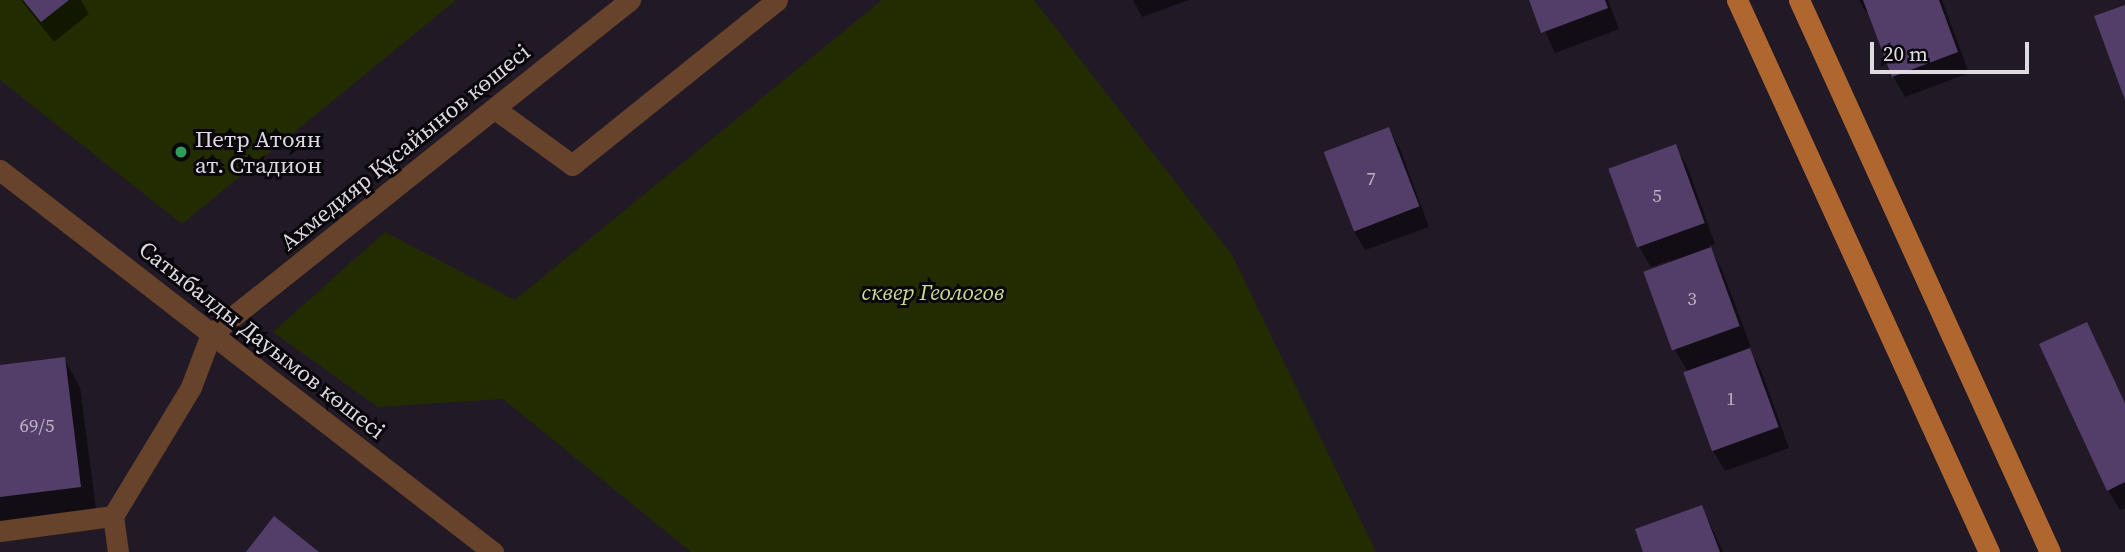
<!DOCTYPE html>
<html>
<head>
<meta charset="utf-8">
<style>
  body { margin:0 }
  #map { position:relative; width:2125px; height:552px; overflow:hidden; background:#221927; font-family:"Source Serif 4",serif }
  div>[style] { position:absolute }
  .green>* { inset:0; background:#232c00 }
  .shadow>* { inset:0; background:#0007 }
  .building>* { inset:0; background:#533e6a; transform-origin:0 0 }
  .service>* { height:21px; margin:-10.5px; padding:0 10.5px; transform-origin:10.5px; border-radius:10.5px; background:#66432a }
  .minor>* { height:21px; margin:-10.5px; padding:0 10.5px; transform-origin:10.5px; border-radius:10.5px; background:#66432a }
  .primary>* { height:21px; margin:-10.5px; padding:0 10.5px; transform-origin:10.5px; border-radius:10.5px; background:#af672f }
  .dots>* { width:19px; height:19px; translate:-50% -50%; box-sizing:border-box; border:4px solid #09060c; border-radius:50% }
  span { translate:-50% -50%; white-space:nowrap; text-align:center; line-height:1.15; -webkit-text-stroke:6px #09060c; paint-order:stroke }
  .number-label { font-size:19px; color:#bcb2c4 }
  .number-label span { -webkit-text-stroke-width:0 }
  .poi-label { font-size:23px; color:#dfd9e2 }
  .left { translate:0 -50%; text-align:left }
  .street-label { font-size:23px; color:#dfd9e2 }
  .park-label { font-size:23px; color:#c9dd8d; font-style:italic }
  .scale { position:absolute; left:1870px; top:42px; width:159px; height:32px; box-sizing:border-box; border:4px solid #dfd9e2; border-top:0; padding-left:9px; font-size:21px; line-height:24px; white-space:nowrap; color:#dfd9e2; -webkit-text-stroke:5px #09060c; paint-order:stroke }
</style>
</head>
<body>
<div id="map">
  <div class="green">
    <div style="clip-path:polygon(0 0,456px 0,182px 224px,0 80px)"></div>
    <div style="clip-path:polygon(882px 0,1034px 0,1232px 255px,1376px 552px,691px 552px,503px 399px,378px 407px,273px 332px,385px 232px,515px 300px)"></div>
  </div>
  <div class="shadow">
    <div style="clip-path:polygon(21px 0,81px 0,89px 14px,54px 42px)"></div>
    <div style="clip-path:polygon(1133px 0,1189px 0,1142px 17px)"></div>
    <div style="clip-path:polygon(1531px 0,1608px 0,1619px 29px,1555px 53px)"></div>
    <div style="clip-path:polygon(1859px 0,1942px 0,1969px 73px,1905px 97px,1893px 76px,1869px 10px,1866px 12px)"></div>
    <div style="clip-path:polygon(1389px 129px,1400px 149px,1429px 227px,1365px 250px,1353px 230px)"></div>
    <div style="clip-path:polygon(1675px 146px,1687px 166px,1715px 244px,1709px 246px,1722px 270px,1751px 347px,1748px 348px,1761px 370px,1789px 448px,1725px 471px,1713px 451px,1685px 373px,1688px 372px,1675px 350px,1670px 260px,1651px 267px,1639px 247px)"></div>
    <div style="clip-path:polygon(2086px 324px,2125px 402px,2125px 508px,2120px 510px,2108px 490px)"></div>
    <div style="clip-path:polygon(64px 359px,80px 387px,97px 516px,0 528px,0 367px)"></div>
    <div style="clip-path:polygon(1702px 507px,1723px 552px,1645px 552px)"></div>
  </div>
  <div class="building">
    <div style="clip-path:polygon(23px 0,69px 0,41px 22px)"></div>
    <div style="clip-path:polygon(1529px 0,1605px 0,1608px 8px,1541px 33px)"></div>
    <div style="clip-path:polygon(1863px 0,1939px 0,1958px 52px,1892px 77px)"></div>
    <div style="clip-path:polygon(2125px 5px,2125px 100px,2094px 16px)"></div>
    <div style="left:1389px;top:127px;width:85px;height:70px;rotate:69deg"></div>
    <div style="left:1676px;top:144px;width:84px;height:72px;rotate:70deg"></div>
    <div style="left:1711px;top:247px;width:84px;height:72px;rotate:70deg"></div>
    <div style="clip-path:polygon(2087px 322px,2125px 403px,2125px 482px,2107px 491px,2039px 344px)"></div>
    <div style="left:1750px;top:348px;width:84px;height:71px;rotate:70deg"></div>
    <div style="clip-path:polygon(65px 357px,81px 487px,0 497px,0 365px)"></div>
    <div style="clip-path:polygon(1702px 505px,1720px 552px,1643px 552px,1635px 529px)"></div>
    <div style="clip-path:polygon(274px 516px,319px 552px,246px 552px)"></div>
  </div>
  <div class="service">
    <div style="left:495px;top:109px;width:95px;rotate:36deg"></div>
    <div style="left:572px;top:165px;width:263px;rotate:-38.8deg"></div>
    <div style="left:113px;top:516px;width:151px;rotate:-58.8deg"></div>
    <div style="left:191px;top:387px;width:57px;rotate:-69.3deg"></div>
    <div style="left:0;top:531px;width:114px;rotate:-7.6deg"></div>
    <div style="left:113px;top:516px;width:36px;rotate:82deg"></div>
  </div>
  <div class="minor">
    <div style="left:0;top:170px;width:624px;rotate:37.77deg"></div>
    <div style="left:211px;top:334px;width:536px;rotate:-38.56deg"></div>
  </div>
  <div class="primary">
    <div style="left:1737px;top:0;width:607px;rotate:65.46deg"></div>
    <div style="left:1799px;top:0;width:606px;rotate:65.55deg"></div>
  </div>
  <div class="dots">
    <div style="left:181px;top:152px;background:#2e9e5b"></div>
  </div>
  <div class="number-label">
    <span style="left:1371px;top:179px">7</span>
    <span style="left:1657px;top:196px">5</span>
    <span style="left:1692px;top:299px">3</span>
    <span style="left:1731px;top:399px">1</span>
    <span style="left:37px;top:426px">69/5</span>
  </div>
  <div class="poi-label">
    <span class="left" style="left:195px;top:152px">Петр Атоян<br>ат. Стадион</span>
  </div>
  <div class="street-label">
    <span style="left:405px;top:147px;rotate:-39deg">Ахмедияр Құсайынов көшесі</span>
    <span style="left:262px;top:340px;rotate:38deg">Сатыбалды Дауымов көшесі</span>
  </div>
  <div class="park-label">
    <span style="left:933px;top:292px">сквер Геологов</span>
  </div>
  <div class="scale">20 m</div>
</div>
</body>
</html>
